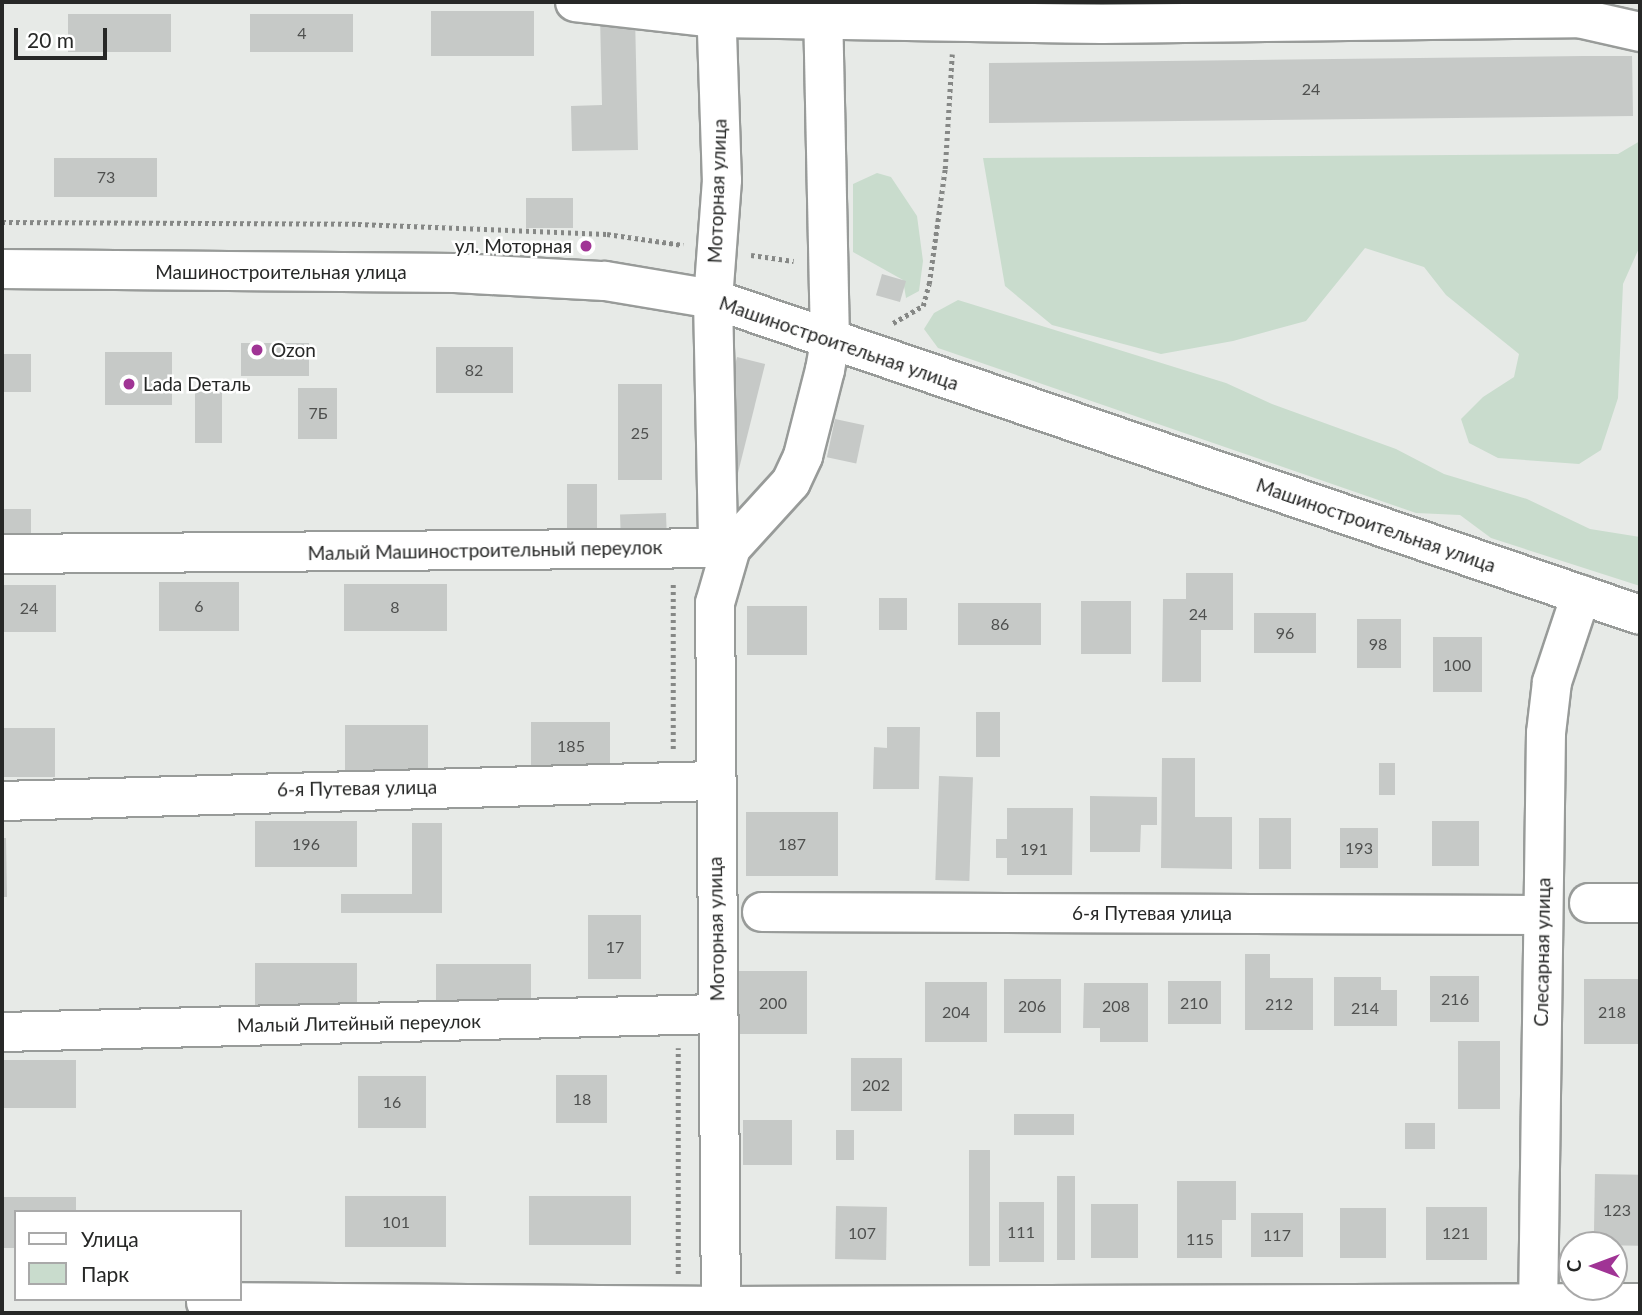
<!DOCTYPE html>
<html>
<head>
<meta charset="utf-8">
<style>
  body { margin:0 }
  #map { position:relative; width:1642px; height:1315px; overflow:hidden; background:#e7eae7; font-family:Lato,sans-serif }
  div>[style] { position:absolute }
  .green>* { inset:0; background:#c9dccd }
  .building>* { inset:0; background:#c6c9c7; transform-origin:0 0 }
  .path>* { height:4.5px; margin-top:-2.25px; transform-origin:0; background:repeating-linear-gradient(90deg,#868886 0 3.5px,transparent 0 7px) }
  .roads { filter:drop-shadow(2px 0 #989b99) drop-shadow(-2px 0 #989b99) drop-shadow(0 2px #989b99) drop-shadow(0 -2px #989b99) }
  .minor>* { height:38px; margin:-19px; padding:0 19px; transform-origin:19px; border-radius:19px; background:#fff }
  .major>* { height:38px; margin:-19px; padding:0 19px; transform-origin:19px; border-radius:19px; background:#fff }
  .dots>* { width:19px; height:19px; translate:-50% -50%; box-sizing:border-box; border:4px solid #fff; border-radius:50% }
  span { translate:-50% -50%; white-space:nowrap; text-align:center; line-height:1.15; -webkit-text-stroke:5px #fff; paint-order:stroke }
  .number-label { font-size:16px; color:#4f504f }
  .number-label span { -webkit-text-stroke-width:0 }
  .street-label { font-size:19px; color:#272827 }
  .poi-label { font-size:19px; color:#272827 }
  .right { translate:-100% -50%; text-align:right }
  .left { translate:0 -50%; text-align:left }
  .frame { position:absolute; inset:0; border:4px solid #272827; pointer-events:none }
  .legend { position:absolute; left:14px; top:1210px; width:228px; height:91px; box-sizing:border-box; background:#fff; border:2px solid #a9a9a9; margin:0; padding:9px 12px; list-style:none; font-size:21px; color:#272827 }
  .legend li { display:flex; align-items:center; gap:14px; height:35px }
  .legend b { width:35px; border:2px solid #a9a9a9 }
  .north { position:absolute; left:1558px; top:1231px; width:70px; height:70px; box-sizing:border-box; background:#fff; border:2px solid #a9a9a9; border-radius:50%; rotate:270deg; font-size:19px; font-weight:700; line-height:28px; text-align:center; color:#272827 }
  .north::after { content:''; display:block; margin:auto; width:24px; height:32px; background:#a03495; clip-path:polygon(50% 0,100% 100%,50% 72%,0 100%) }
  .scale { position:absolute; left:14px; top:28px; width:93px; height:32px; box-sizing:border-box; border:4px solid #272827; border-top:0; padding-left:9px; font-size:21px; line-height:24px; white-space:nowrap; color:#272827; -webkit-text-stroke:5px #fff; paint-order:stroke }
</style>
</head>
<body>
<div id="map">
  <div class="green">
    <div style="clip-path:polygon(1640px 141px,1640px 246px,1623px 284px,1618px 398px,1601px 450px,1579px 464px,1498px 458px,1469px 443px,1461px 419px,1483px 397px,1514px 377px,1519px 354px,1446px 295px,1424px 267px,1365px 248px,1306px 321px,1233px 341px,1161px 354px,1052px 325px,1005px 286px,983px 158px,1618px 154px)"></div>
    <div style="clip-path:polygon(877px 173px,891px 177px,917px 216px,923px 261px,919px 291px,906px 298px,903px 280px,853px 252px,853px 184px)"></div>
    <div style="clip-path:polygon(958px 300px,1226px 383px,1272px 404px,1396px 449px,1444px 474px,1527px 499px,1590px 529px,1640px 537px,1640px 586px,1491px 538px,1460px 515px,1416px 513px,938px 348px,924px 329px,934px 313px)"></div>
  </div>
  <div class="building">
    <div style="left:431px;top:11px;width:103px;height:45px"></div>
    <div style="left:68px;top:14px;width:103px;height:38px"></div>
    <div style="left:250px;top:14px;width:103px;height:38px"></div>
    <div style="clip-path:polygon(600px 16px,635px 16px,638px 150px,572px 151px,571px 106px,602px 105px)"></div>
    <div style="clip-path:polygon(1583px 56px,1632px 56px,1633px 116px,989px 123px,989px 63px)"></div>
    <div style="left:54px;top:158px;width:103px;height:39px"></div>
    <div style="left:526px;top:198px;width:47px;height:30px"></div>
    <div style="left:882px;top:274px;width:25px;height:22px;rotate:16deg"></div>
    <div style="left:241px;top:343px;width:68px;height:33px"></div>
    <div style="left:436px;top:347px;width:77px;height:46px"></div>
    <div style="left:105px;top:352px;width:67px;height:53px"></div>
    <div style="left:2px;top:354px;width:29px;height:38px"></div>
    <div style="left:737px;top:357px;width:29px;height:120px;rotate:14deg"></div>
    <div style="left:662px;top:384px;width:96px;height:44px;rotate:90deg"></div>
    <div style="left:298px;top:388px;width:39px;height:51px"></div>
    <div style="left:195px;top:392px;width:27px;height:51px"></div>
    <div style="left:835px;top:419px;width:30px;height:39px;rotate:12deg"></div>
    <div style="left:567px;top:484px;width:30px;height:53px"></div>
    <div style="left:2px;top:509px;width:29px;height:35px"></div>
    <div style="left:666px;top:513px;width:25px;height:46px;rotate:88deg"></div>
    <div style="clip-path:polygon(1186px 573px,1233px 573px,1233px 630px,1201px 630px,1201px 682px,1162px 682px,1163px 599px,1186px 599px)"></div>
    <div style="left:159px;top:582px;width:80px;height:49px"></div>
    <div style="left:344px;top:584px;width:103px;height:47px"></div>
    <div style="left:2px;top:585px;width:54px;height:47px"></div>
    <div style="left:879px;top:598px;width:28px;height:32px"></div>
    <div style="left:1081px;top:601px;width:50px;height:53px"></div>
    <div style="left:958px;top:603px;width:83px;height:42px"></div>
    <div style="left:747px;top:606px;width:60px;height:49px"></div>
    <div style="left:1254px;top:613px;width:62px;height:40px"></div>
    <div style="left:1357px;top:619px;width:44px;height:49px"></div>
    <div style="left:1433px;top:637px;width:49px;height:55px"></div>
    <div style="left:976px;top:712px;width:24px;height:45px"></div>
    <div style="left:531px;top:722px;width:79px;height:48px"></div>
    <div style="left:345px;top:725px;width:83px;height:48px"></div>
    <div style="clip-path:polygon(887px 727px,920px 727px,919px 789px,873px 789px,874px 747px,887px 748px)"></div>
    <div style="left:2px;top:728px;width:53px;height:49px"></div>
    <div style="clip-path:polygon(1162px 758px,1195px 758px,1195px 817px,1232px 817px,1232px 869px,1161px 868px)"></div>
    <div style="left:1379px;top:763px;width:16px;height:32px"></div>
    <div style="left:939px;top:776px;width:34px;height:104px;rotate:2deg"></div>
    <div style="clip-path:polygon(1090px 796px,1157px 797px,1157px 825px,1141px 825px,1140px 852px,1090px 852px)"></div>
    <div style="clip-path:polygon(1007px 808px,1073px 808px,1072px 875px,1007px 875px,1007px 858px,996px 858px,996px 839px,1007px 839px)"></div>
    <div style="left:746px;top:812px;width:92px;height:64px"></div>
    <div style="left:1259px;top:818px;width:32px;height:51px"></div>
    <div style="left:255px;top:821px;width:102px;height:46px"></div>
    <div style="left:1432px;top:821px;width:47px;height:45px"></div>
    <div style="clip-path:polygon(412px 823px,442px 823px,442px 913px,341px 913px,341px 894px,412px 894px)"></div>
    <div style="left:1340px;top:828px;width:38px;height:40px"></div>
    <div style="clip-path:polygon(2px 838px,6px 838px,7px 897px,2px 897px)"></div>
    <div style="left:588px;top:915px;width:53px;height:64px"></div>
    <div style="clip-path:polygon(1245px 954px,1270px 954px,1270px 978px,1313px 978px,1313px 1030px,1245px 1030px)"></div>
    <div style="left:255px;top:963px;width:102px;height:46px"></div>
    <div style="left:436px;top:964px;width:95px;height:45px"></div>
    <div style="left:739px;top:971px;width:68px;height:63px"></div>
    <div style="left:1430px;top:976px;width:49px;height:46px"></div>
    <div style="clip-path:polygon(1334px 977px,1381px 977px,1381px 990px,1397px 990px,1397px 1026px,1334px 1026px)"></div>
    <div style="left:1004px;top:979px;width:57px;height:54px"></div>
    <div style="left:1584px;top:979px;width:56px;height:65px"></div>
    <div style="left:1168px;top:981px;width:53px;height:43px"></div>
    <div style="left:925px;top:982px;width:62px;height:60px"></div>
    <div style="clip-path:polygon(1084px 983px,1148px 983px,1148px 1042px,1100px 1042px,1100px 1028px,1083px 1028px)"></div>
    <div style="left:1458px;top:1041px;width:42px;height:68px"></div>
    <div style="left:851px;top:1058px;width:51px;height:53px"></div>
    <div style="left:2px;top:1060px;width:74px;height:48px"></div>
    <div style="left:556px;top:1075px;width:51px;height:48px"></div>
    <div style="left:358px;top:1076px;width:68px;height:52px"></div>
    <div style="left:1014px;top:1114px;width:60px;height:21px"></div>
    <div style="left:743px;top:1120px;width:49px;height:45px"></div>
    <div style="left:1405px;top:1123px;width:30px;height:26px"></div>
    <div style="left:836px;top:1130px;width:18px;height:30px"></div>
    <div style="left:969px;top:1150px;width:21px;height:116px"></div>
    <div style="left:1595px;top:1174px;width:45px;height:71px;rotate:1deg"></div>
    <div style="left:1057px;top:1176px;width:18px;height:84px"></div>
    <div style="clip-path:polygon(1177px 1181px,1236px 1181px,1236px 1220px,1222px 1220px,1222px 1258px,1177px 1258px)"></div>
    <div style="left:345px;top:1196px;width:101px;height:51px"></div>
    <div style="left:529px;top:1196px;width:102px;height:49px"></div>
    <div style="clip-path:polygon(2px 1197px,76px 1197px,76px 1212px,16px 1212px,16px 1248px,2px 1248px)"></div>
    <div style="left:999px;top:1202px;width:45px;height:60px"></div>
    <div style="left:1091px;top:1204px;width:47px;height:54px"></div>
    <div style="left:836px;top:1206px;width:51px;height:53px;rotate:1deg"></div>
    <div style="left:1426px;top:1207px;width:61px;height:53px"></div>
    <div style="left:1340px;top:1208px;width:46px;height:50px"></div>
    <div style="left:1251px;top:1213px;width:52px;height:44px"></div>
  </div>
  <div class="path">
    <div style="left:2px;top:222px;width:356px;rotate:0.3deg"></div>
    <div style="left:358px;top:224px;width:249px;rotate:2.3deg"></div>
    <div style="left:607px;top:234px;width:77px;rotate:8.2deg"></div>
    <div style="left:751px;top:255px;width:43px;rotate:7.9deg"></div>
    <div style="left:893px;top:323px;width:34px;rotate:-30deg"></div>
    <div style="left:923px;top:306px;width:23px;rotate:-75deg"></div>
    <div style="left:929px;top:284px;width:116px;rotate:-82.1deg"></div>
    <div style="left:945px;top:169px;width:115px;rotate:-86.5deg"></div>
    <div style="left:673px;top:749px;width:167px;rotate:-90deg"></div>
    <div style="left:678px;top:1274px;width:226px;rotate:-90deg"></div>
  </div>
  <div class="roads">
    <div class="minor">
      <div style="left:575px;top:2px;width:142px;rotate:6.5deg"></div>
      <div style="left:716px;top:18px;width:386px;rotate:0.9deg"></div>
      <div style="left:1102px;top:24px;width:476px;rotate:-0.7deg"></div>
      <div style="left:1578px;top:18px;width:16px;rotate:-90deg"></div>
      <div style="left:716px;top:2px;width:178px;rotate:88.1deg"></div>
      <div style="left:722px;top:180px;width:119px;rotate:94.3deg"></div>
      <div style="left:713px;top:299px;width:249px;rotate:88.8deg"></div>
      <div style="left:1578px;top:18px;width:64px;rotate:12.7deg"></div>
      <div style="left:2px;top:554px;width:729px;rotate:-0.47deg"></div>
      <div style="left:2px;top:801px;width:711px;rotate:-1.61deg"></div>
      <div style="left:1589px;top:903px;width:51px"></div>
      <div style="left:762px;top:912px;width:780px;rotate:0.22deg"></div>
      <div style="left:2px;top:1032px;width:715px;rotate:-1.44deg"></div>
      <div style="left:206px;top:1302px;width:516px;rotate:0.44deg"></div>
      <div style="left:722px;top:1306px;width:918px;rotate:-0.19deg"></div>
      <div style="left:721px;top:1313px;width:710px;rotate:-90.48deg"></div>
      <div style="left:715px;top:603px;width:57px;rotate:-73.8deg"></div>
      <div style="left:731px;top:548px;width:89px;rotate:-47.7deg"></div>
      <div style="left:791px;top:482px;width:29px;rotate:-65deg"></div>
      <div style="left:803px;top:456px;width:89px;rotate:-75.7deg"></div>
      <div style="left:825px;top:370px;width:29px;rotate:-80deg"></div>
      <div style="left:830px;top:341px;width:339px;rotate:-91.2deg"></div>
      <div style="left:1538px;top:1313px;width:580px;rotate:-89.21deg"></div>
      <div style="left:1546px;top:733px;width:51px;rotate:-83.3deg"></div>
      <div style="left:1552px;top:682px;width:92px;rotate:-71.6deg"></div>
    </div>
    <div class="major">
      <div style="left:2px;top:269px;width:453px;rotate:0.5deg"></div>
      <div style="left:455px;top:273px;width:150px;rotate:3.1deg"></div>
      <div style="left:605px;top:281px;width:109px;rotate:9.5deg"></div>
      <div style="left:713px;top:299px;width:979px;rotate:18.82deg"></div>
    </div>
  </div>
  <div class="dots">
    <div style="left:586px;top:246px;background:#a03495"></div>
    <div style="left:257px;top:350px;background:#a03495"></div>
    <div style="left:129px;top:384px;background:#a03495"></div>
  </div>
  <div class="number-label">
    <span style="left:302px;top:33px">4</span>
    <span style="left:1311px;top:89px">24</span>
    <span style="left:106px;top:177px">73</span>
    <span style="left:474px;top:370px">82</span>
    <span style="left:318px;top:413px">7Б</span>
    <span style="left:640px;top:433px">25</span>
    <span style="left:199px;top:606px">6</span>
    <span style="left:395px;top:607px">8</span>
    <span style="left:29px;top:608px">24</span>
    <span style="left:1198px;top:614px">24</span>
    <span style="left:1000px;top:624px">86</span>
    <span style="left:1285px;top:633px">96</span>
    <span style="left:1378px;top:644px">98</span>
    <span style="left:1457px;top:665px">100</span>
    <span style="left:571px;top:746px">185</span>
    <span style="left:306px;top:844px">196</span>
    <span style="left:792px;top:844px">187</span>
    <span style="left:1359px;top:848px">193</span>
    <span style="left:1034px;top:849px">191</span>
    <span style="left:615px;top:947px">17</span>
    <span style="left:1455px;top:999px">216</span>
    <span style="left:773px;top:1003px">200</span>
    <span style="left:1194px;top:1003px">210</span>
    <span style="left:1279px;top:1004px">212</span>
    <span style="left:1032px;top:1006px">206</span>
    <span style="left:1116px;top:1006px">208</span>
    <span style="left:1365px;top:1008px">214</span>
    <span style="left:956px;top:1012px">204</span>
    <span style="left:1612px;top:1012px">218</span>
    <span style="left:876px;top:1085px">202</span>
    <span style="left:582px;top:1099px">18</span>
    <span style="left:392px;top:1102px">16</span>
    <span style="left:1617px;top:1210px">123</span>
    <span style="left:396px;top:1222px">101</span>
    <span style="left:1021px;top:1232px">111</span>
    <span style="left:862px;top:1233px">107</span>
    <span style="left:1456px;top:1233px">121</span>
    <span style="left:1277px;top:1235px">117</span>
    <span style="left:1200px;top:1239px">115</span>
  </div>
  <div class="street-label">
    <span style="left:717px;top:191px;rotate:-88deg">Моторная улица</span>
    <span style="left:281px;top:272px">Машиностроительная улица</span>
    <span style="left:839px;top:343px;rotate:19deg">Машиностроительная улица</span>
    <span style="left:1376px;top:525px;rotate:19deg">Машиностроительная улица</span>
    <span style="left:485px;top:550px;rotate:-1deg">Малый Машиностроительный переулок</span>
    <span style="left:357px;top:788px;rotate:-1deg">6-я Путевая улица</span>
    <span style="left:1152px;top:913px">6-я Путевая улица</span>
    <span style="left:716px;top:929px;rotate:-91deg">Моторная улица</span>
    <span style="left:1542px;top:952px;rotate:-89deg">Слесарная улица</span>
    <span style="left:359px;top:1023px;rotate:-1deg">Малый Литейный переулок</span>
  </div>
  <div class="poi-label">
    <span class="right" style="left:572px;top:246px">ул. Моторная</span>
    <span class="left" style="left:271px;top:350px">Ozon</span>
    <span class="left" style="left:143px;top:384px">Lada Dеталь</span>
  </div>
  <div class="frame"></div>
  <ul class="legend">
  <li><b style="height:9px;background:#fff"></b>Улица</li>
  <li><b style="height:19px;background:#c9dccd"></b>Парк</li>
  </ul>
  <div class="north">С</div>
  <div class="scale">20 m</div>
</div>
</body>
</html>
